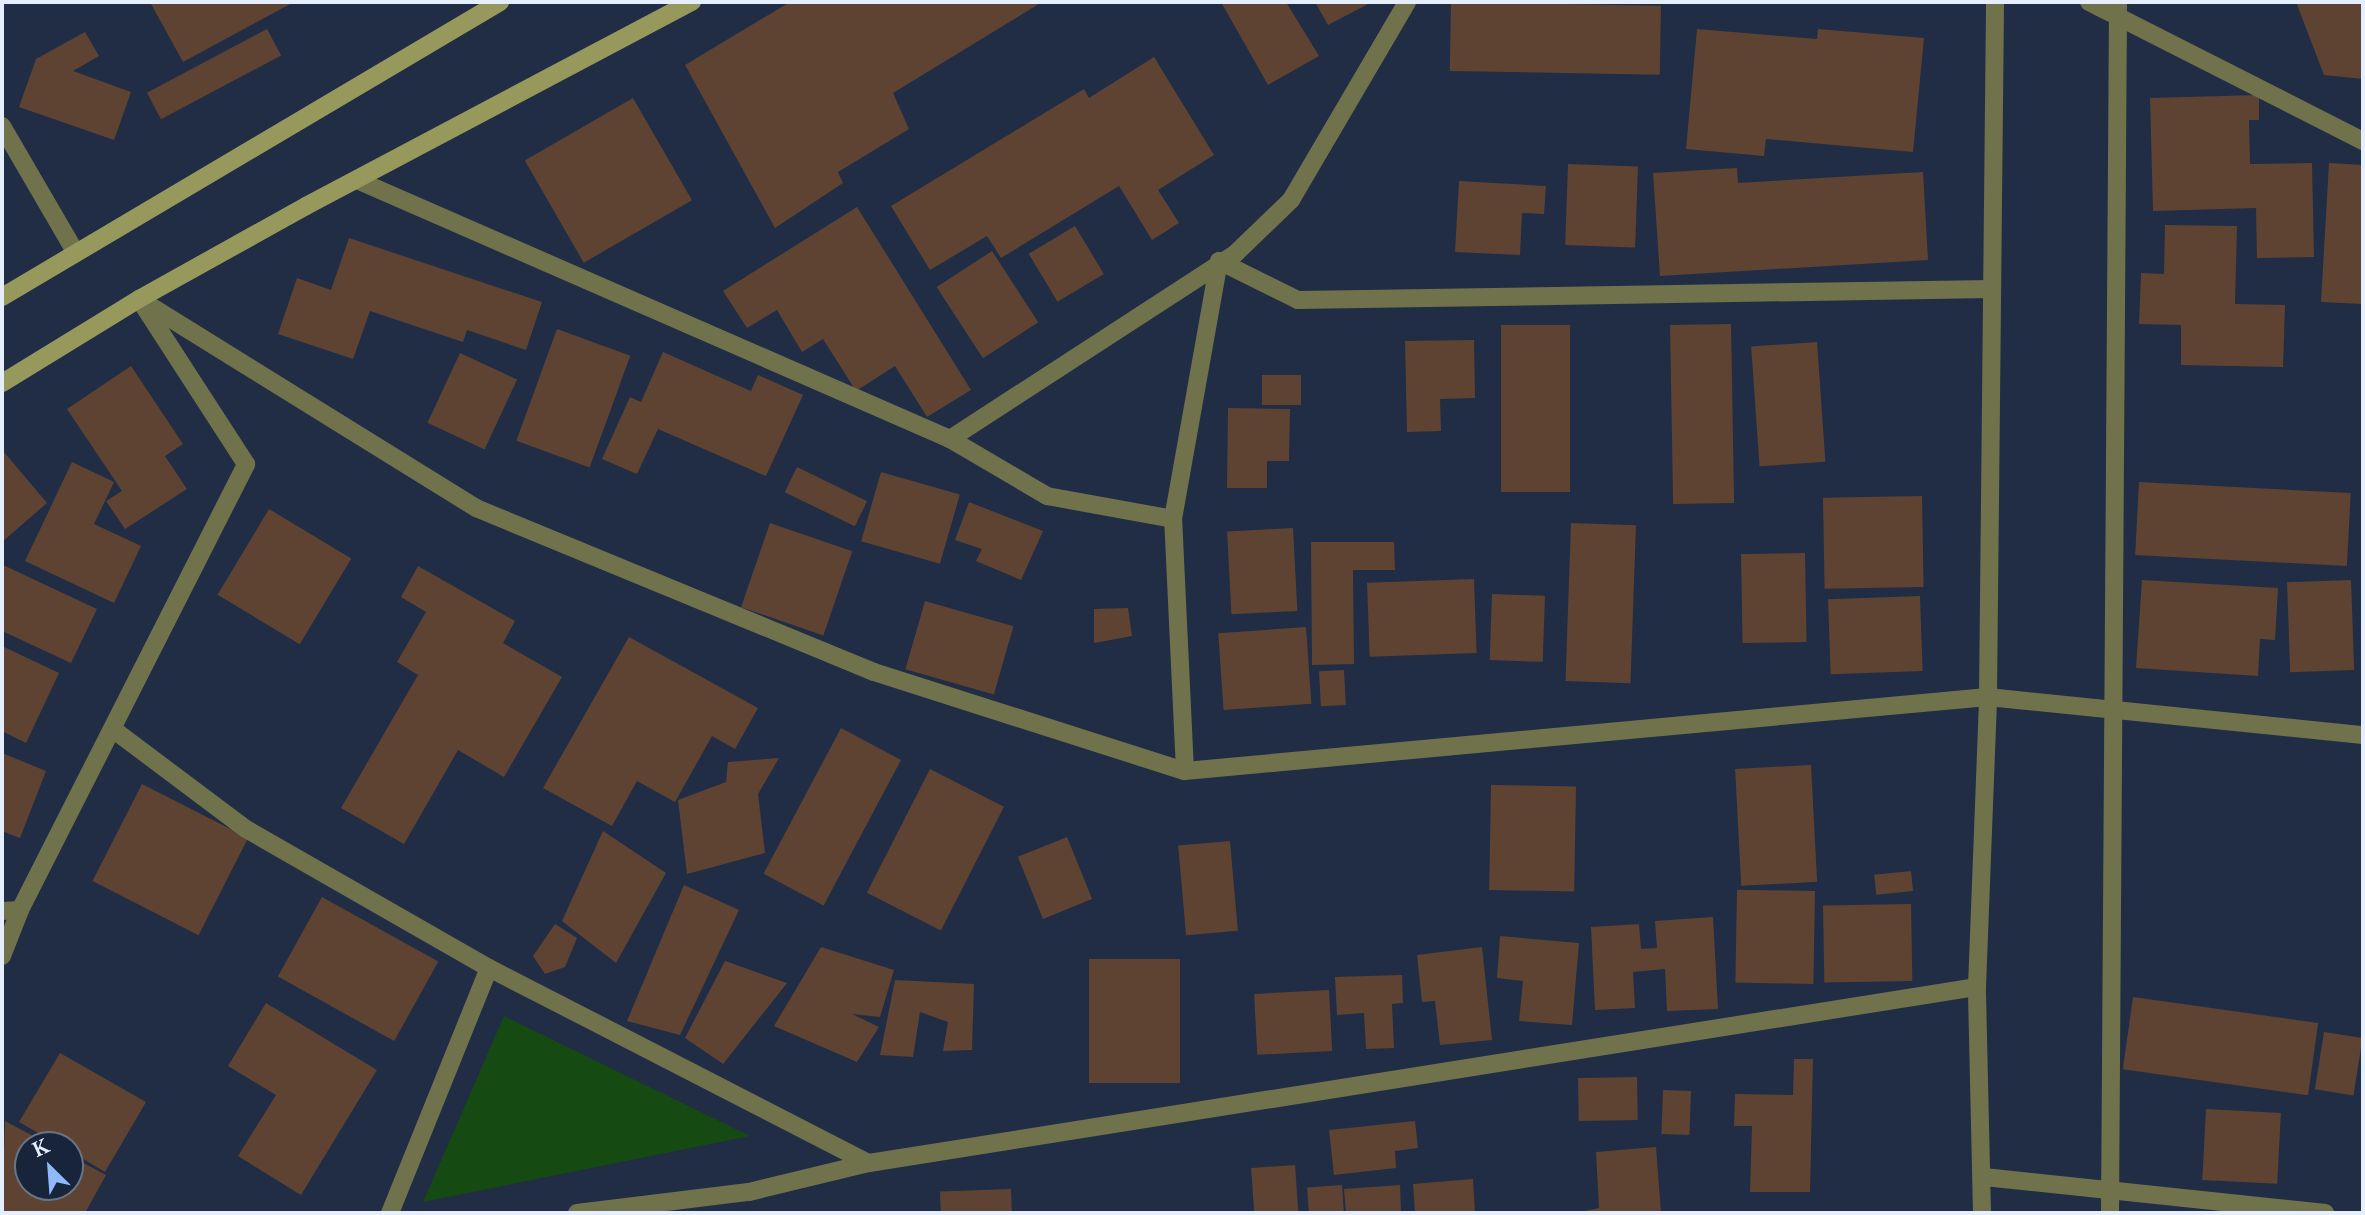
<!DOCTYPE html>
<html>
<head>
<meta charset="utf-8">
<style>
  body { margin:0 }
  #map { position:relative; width:2365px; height:1215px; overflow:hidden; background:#202d44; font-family:"Libre Baskerville",serif }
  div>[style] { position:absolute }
  .green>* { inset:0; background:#164a13 }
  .building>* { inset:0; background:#5e4333; transform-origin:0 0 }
  .street>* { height:18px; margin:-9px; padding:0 9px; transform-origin:9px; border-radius:9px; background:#70724c }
  .secondary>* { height:18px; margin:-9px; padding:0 9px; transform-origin:9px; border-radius:9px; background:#96995b }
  span { translate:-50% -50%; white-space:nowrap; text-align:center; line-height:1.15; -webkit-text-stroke:7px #172439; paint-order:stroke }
  .frame { position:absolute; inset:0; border:4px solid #e5eefd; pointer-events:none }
  .north { position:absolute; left:14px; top:1131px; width:70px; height:70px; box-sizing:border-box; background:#172439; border:2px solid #697587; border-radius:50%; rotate:335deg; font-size:19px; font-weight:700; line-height:28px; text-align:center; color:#e5eefd }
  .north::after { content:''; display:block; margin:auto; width:24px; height:32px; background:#8fb8fd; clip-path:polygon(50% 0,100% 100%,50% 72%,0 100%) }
</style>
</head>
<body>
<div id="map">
  <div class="green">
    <div style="clip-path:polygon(504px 1016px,750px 1136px,423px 1202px)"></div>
  </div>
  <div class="building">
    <div style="clip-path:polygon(150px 2px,294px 2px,183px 62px)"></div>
    <div style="clip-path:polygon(790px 2px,1042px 2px,893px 93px,909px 129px,838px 172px,843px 183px,775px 228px,685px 65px)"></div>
    <div style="clip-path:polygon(1221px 2px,1286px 2px,1319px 56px,1268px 85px)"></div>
    <div style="clip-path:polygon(1315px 2px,1372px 2px,1328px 25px)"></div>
    <div style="left:1451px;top:2px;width:210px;height:69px;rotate:1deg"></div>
    <div style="clip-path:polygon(2296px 2px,2363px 2px,2363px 79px,2324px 75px)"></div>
    <div style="left:267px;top:29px;width:30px;height:136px;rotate:62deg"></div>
    <div style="clip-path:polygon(1697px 29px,1817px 39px,1818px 29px,1924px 38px,1913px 152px,1766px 139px,1764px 156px,1686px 149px)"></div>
    <div style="clip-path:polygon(85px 32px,99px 56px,73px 71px,131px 92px,114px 140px,19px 107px,36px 59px)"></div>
    <div style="clip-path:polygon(1154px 57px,1214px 155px,1158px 190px,1179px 223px,1152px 240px,1119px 186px,1001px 258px,987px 236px,930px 270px,891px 206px,1084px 89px,1089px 98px)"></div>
    <div style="clip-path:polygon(2259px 95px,2259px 120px,2249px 120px,2250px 164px,2312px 163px,2314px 257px,2257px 258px,2256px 208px,2153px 211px,2150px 98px)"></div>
    <div style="left:633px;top:98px;width:118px;height:125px;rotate:60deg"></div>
    <div style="clip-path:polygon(2329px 163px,2363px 165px,2363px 304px,2321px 302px)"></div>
    <div style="left:1568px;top:164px;width:70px;height:81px;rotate:2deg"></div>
    <div style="clip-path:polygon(1737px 168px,1738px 183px,1923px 172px,1928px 260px,1660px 276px,1653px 173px)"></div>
    <div style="clip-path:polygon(1459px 181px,1546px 186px,1544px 214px,1522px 213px,1520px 255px,1455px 252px)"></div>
    <div style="clip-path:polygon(857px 207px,971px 390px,927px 417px,895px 366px,856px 391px,823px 339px,802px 352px,777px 310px,747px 328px,723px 291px)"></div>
    <div style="clip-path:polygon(2165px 225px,2237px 226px,2235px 304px,2285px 305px,2283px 367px,2181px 365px,2181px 325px,2139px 324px,2141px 273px,2164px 274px)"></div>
    <div style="left:1075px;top:226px;width:56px;height:54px;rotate:59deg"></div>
    <div style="clip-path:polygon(349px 238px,542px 302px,526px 350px,467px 330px,463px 342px,370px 311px,353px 359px,278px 334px,297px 278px,331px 290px)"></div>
    <div style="left:992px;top:251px;width:85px;height:66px;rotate:57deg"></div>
    <div style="left:1731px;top:324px;width:179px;height:61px;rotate:89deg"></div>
    <div style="left:1570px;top:325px;width:167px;height:69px;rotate:90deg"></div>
    <div style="left:557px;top:329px;width:78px;height:119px;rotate:20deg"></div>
    <div style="clip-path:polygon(1474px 340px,1475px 398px,1440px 399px,1441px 431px,1407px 432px,1405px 341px)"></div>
    <div style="left:1817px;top:342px;width:120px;height:66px;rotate:86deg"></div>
    <div style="clip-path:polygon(663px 352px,751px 391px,758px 375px,803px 395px,766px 476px,658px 429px,637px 474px,602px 459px,630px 397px,641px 402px)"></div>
    <div style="left:460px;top:353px;width:63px;height:77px;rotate:25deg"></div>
    <div style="clip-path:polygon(131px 366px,183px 444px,165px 456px,187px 489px,125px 529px,106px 501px,122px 491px,67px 409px)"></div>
    <div style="left:1262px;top:375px;width:39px;height:30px"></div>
    <div style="clip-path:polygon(1228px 408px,1290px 409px,1289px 461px,1267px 461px,1267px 488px,1227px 488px)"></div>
    <div style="clip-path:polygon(4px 452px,47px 503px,2px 542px,2px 454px)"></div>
    <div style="clip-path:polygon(72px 462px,114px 482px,94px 524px,141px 546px,114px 603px,25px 561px)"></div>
    <div style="left:797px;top:467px;width:78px;height:28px;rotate:26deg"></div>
    <div style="left:881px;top:472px;width:82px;height:72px;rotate:16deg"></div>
    <div style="left:2139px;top:482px;width:212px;height:73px;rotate:3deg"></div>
    <div style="left:1922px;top:496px;width:91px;height:99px;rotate:89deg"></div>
    <div style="clip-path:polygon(969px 502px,1043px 531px,1021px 580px,976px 561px,982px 549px,955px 540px)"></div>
    <div style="left:269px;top:509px;width:96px;height:100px;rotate:31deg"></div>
    <div style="left:770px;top:523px;width:87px;height:89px;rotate:19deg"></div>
    <div style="left:1571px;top:523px;width:65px;height:158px;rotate:2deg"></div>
    <div style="left:1293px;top:528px;width:83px;height:66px;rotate:87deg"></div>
    <div style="clip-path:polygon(1311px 542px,1394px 542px,1395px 570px,1353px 570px,1354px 664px,1312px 665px)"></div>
    <div style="left:1805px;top:553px;width:89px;height:64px;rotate:89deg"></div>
    <div style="clip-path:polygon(3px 565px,97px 609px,71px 663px,2px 631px)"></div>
    <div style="clip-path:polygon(418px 566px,515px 621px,503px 643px,562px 677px,504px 777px,458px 750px,404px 844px,341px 808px,418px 675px,397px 662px,426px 612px,401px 597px)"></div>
    <div style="left:1474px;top:579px;width:74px;height:107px;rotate:88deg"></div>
    <div style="clip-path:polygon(2142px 580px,2278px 588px,2275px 640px,2260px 639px,2258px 676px,2136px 668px)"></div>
    <div style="left:2351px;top:580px;width:90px;height:64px;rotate:88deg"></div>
    <div style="left:1492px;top:594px;width:53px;height:66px;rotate:2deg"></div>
    <div style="left:1920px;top:596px;width:75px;height:92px;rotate:88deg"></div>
    <div style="left:925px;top:601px;width:92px;height:71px;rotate:16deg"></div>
    <div style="clip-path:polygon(1128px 608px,1132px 636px,1094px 643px,1094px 609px)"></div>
    <div style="left:1306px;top:627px;width:77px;height:88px;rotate:86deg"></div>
    <div style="clip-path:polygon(629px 637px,758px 708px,735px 749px,712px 736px,675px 802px,637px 781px,612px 826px,543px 788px)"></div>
    <div style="clip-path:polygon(2px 646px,59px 673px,26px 743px,2px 731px)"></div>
    <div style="left:1344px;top:670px;width:35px;height:25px;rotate:87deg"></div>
    <div style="left:841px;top:728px;width:68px;height:165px;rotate:28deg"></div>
    <div style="clip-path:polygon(2px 753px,46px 771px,20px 838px,2px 831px)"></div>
    <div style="clip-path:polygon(779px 758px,758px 794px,765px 853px,687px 874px,678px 800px,726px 782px,728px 762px)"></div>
    <div style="left:1811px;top:765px;width:117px;height:76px;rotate:87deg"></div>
    <div style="left:930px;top:769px;width:83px;height:139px;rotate:27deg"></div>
    <div style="left:142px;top:784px;width:119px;height:109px;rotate:27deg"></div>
    <div style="left:1491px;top:785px;width:85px;height:105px;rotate:1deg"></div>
    <div style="clip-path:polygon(603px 831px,666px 873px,616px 963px,562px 921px)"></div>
    <div style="left:1067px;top:837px;width:67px;height:53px;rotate:68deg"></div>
    <div style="left:1230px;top:841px;width:90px;height:52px;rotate:85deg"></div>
    <div style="left:1911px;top:871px;width:20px;height:37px;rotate:84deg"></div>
    <div style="clip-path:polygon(684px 885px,739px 910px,680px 1035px,627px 1021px)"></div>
    <div style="left:1815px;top:891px;width:93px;height:78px;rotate:91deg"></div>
    <div style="left:322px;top:897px;width:133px;height:91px;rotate:29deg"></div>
    <div style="left:1911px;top:904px;width:77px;height:88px;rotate:89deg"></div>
    <div style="clip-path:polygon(1713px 917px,1718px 1009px,1667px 1011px,1665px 969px,1633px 972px,1635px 1008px,1595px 1010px,1591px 927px,1639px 924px,1641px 949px,1657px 948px,1655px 921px)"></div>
    <div style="clip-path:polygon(555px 924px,577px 938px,565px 967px,545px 974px,533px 956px)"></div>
    <div style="clip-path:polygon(1500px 936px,1579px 943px,1572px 1025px,1519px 1021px,1523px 981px,1497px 978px)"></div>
    <div style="clip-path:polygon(821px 947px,894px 970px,880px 1017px,852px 1014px,879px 1027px,857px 1062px,774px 1026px)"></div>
    <div style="clip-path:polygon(1482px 947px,1492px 1040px,1440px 1045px,1435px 1001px,1422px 1002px,1417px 955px)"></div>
    <div style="left:1180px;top:959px;width:124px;height:91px;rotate:90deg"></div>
    <div style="clip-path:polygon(725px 961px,787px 983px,723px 1064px,685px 1038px)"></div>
    <div style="clip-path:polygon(1402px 975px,1403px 1003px,1392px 1004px,1394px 1048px,1366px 1049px,1364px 1013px,1337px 1015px,1335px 977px)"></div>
    <div style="clip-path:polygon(895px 980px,974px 984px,972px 1050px,943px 1051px,948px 1022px,920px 1012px,913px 1057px,880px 1055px)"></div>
    <div style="left:1329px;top:990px;width:61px;height:75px;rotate:87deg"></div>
    <div style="left:2133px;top:997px;width:187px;height:73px;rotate:8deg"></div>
    <div style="clip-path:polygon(266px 1003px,377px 1070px,301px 1195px,238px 1156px,276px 1095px,228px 1066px)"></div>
    <div style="left:2324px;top:1032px;width:39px;height:58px;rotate:9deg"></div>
    <div style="clip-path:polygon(60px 1053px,146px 1102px,105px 1172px,70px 1151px,70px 1145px,59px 1145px,19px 1122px)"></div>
    <div style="clip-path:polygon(1794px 1059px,1813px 1059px,1810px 1192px,1750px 1192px,1752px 1126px,1734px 1126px,1735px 1094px,1793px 1095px)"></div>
    <div style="left:1637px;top:1077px;width:43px;height:59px;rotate:89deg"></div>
    <div style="left:1663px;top:1090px;width:28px;height:44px;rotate:2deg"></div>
    <div style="left:2206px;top:1109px;width:75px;height:71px;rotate:3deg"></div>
    <div style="clip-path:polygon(5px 1121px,50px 1145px,28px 1145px,28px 1187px,70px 1187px,70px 1156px,106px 1175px,85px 1213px,2px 1213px)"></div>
    <div style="clip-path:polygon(1415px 1121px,1418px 1148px,1395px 1151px,1396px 1168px,1334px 1175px,1329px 1130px)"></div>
    <div style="clip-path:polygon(1656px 1147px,1661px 1213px,1576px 1213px,1599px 1208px,1596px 1152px)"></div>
    <div style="left:1295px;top:1165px;width:48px;height:44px;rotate:86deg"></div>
    <div style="clip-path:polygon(1473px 1179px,1475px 1213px,1415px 1213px,1413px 1184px)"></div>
    <div style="left:1342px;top:1185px;width:28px;height:35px;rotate:86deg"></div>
    <div style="clip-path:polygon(1400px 1185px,1401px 1213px,1346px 1213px,1344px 1189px)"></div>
    <div style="left:1011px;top:1189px;width:24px;height:71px;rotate:88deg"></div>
  </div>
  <div class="street">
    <div style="left:2089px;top:2px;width:307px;rotate:26.9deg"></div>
    <div style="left:2px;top:126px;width:147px;rotate:59.8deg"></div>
    <div style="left:357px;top:180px;width:647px;rotate:23.59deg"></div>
    <div style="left:950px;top:439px;width:113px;rotate:30.4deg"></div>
    <div style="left:1047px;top:496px;width:128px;rotate:10.3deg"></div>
    <div style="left:139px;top:299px;width:397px;rotate:31.8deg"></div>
    <div style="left:476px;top:508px;width:430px;rotate:22.4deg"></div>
    <div style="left:874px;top:672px;width:326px;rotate:17.7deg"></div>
    <div style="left:1185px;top:771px;width:806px;rotate:-5.27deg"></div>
    <div style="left:1988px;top:697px;width:377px;rotate:5.8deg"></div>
    <div style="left:950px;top:439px;width:341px;rotate:-33deg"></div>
    <div style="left:1236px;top:253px;width:76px;rotate:-43.9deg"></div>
    <div style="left:1291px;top:200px;width:229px;rotate:-59.6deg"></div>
    <div style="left:114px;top:730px;width:165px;rotate:36.9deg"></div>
    <div style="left:246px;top:829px;width:280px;rotate:29.8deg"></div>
    <div style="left:489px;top:968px;width:427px;rotate:27.2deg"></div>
    <div style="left:1185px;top:771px;width:252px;rotate:-92.7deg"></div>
    <div style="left:1173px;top:519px;width:262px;rotate:-79.9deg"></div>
    <div style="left:1219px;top:261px;width:88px;rotate:26.3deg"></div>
    <div style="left:1298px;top:300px;width:694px;rotate:-0.91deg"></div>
    <div style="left:2px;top:911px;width:18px;rotate:-3deg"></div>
    <div style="left:2px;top:956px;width:49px;rotate:-68.6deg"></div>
    <div style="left:20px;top:910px;width:500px;rotate:-63.1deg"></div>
    <div style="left:246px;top:464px;width:189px;rotate:-122.9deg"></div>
    <div style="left:1984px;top:1177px;width:343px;rotate:6deg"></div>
    <div style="left:390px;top:1213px;width:264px;rotate:-68deg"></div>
    <div style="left:577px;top:1213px;width:173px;rotate:-7deg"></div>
    <div style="left:749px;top:1192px;width:123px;rotate:-13.6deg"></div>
    <div style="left:869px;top:1163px;width:1122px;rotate:-9.03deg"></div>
    <div style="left:1982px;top:1213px;width:226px;rotate:-91.3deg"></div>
    <div style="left:1977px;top:987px;width:290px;rotate:-87.8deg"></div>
    <div style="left:1988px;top:697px;width:695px;rotate:-89.42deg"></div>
    <div style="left:2110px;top:1213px;width:1211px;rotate:-89.62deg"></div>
  </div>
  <div class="secondary">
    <div style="left:2px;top:297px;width:579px;rotate:-30.64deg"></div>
    <div style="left:2px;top:383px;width:161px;rotate:-31.5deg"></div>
    <div style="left:139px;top:299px;width:191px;rotate:-29.1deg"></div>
    <div style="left:306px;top:206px;width:437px;rotate:-27.9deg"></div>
  </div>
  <div class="frame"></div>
  <div class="north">K</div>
</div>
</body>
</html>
